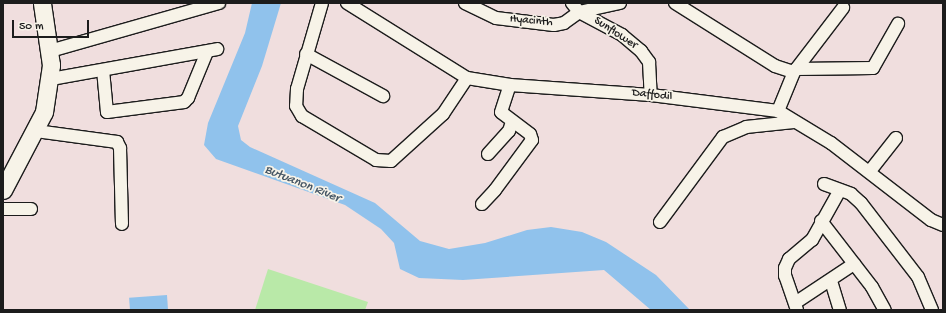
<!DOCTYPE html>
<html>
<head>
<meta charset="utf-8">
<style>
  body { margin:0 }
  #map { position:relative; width:946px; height:313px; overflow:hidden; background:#f0dede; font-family:"Gochi Hand",sans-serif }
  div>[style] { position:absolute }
  .green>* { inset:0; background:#b9e9a8 }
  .water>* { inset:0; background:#90c2ec; transform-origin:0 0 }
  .roads { filter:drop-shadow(1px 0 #1c1c1c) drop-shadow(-1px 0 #1c1c1c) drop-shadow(0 1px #1c1c1c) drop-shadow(0 -1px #1c1c1c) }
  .street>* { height:12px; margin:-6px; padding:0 6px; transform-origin:6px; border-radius:6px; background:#f7f3e8 }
  .secondary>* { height:17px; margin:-8.5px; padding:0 8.5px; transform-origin:8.5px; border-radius:8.5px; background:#f7f3e8 }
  span { translate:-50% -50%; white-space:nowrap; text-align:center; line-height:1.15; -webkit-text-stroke:3.5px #f7f3e8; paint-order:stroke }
  .street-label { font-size:12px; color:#1c1c1c }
  .water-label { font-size:13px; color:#455665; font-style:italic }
  .frame { position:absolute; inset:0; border:4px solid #1c1c1c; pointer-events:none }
  .scale { position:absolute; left:12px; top:20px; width:77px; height:18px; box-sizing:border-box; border:2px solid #1c1c1c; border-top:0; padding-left:5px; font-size:12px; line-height:14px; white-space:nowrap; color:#1c1c1c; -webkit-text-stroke:3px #f7f3e8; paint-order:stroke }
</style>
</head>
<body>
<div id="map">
  <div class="green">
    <div style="clip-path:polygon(268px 269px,368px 302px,365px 310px,255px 310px)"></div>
  </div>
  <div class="water">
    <div style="clip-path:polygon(252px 3px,281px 3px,262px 66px,238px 126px,241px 140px,250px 147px,375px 203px,420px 241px,449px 249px,485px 243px,527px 230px,551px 227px,582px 232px,606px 242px,656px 275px,690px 310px,651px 310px,604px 270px,463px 280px,419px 278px,400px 269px,394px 243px,381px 229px,345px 205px,216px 159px,204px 145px,208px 123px,245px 33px)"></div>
    <div style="left:167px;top:295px;width:15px;height:38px;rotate:86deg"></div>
  </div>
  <div class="roads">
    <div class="street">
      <div style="left:322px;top:3px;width:90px;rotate:106.2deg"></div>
      <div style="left:297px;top:89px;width:17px;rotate:93deg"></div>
      <div style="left:296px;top:106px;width:12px;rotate:59deg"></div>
      <div style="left:302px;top:116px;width:86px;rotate:30.7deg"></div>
      <div style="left:376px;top:160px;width:15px;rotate:4deg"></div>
      <div style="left:391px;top:161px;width:70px;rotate:-42.1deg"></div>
      <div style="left:443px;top:114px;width:43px;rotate:-56.3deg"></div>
      <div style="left:347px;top:3px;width:142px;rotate:32deg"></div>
      <div style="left:467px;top:78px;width:44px;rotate:9.2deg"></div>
      <div style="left:510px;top:85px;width:141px;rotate:4.1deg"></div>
      <div style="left:651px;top:95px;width:128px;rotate:7.2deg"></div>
      <div style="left:778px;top:111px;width:62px;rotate:31.1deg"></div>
      <div style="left:831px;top:143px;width:126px;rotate:37.6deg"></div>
      <div style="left:931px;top:220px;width:13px;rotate:23deg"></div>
      <div style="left:465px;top:3px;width:34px;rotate:26deg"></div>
      <div style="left:496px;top:18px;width:58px;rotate:6.9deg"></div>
      <div style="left:554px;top:25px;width:10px;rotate:-11deg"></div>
      <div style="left:564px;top:23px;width:19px;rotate:-36deg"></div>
      <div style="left:579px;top:12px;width:42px;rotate:-12.4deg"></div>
      <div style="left:572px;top:3px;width:11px;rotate:52deg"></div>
      <div style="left:579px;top:12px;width:49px;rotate:28.1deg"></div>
      <div style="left:622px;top:35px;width:25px;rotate:40deg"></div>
      <div style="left:641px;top:51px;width:14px;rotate:54deg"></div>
      <div style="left:649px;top:62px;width:33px;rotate:87deg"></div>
      <div style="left:675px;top:3px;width:118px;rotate:32.2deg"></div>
      <div style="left:775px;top:66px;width:20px;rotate:18deg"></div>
      <div style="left:50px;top:51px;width:176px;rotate:-15.9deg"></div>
      <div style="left:306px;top:54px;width:88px;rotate:28.6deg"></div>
      <div style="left:796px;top:69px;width:77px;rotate:-0.7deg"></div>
      <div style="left:873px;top:68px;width:51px;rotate:-60.4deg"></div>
      <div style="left:103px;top:70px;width:42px;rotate:84.6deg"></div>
      <div style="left:107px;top:112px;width:78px;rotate:-7.4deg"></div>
      <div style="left:184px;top:102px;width:6px;rotate:-45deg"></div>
      <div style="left:188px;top:98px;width:50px;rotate:-67.6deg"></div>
      <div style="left:51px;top:79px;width:169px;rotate:-10.2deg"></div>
      <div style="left:778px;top:111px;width:42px;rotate:-67.7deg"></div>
      <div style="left:794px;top:72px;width:81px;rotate:-52.6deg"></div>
      <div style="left:36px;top:131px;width:82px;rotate:7.7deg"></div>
      <div style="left:117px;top:142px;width:7px;rotate:63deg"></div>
      <div style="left:120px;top:148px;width:76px;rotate:88.5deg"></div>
      <div style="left:488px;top:154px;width:31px;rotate:-48deg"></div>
      <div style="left:509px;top:131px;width:9px;rotate:-72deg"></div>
      <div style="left:870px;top:171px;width:42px;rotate:-51.8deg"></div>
      <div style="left:824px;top:184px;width:29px;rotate:20deg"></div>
      <div style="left:851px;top:194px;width:13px;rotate:42deg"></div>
      <div style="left:861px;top:203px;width:93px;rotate:52.4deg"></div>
      <div style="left:918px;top:277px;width:36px;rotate:67deg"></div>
      <div style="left:482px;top:204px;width:19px;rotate:-47deg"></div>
      <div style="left:495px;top:190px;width:62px;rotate:-53.5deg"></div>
      <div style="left:532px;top:140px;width:6px;rotate:-108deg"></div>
      <div style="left:530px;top:134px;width:36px;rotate:-143deg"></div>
      <div style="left:501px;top:112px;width:28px;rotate:-72deg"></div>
      <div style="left:3px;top:209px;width:28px"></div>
      <div style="left:821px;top:221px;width:83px;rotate:52.3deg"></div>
      <div style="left:872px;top:287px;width:26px;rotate:61deg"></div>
      <div style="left:660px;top:222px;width:106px;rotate:-53.5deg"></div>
      <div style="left:723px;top:137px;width:25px;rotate:-23deg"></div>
      <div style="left:746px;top:127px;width:48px;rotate:-5.9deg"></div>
      <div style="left:831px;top:281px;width:30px;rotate:73deg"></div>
      <div style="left:795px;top:303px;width:71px;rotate:-33.5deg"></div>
      <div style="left:797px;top:310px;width:36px;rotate:-109deg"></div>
      <div style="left:785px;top:276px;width:8px;rotate:-90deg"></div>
      <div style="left:785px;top:268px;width:10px;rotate:-66deg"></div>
      <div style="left:789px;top:259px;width:30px;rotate:-40deg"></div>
      <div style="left:812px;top:240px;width:57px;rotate:-60.8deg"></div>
    </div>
    <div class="secondary">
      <div style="left:3px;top:190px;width:88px;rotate:-62.3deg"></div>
      <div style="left:44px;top:112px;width:48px;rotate:-81.5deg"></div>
      <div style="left:51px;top:65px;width:63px;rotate:-98.3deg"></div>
    </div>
  </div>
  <div class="street-label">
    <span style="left:531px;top:22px;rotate:5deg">Hyacinth</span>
    <span style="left:615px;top:34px;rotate:33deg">Sunflower</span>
    <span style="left:652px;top:96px;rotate:6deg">Daffodil</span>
  </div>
  <div class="water-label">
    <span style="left:302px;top:185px;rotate:22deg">Butuanon River</span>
  </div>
  <div class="frame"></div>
  <div class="scale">50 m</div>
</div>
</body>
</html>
